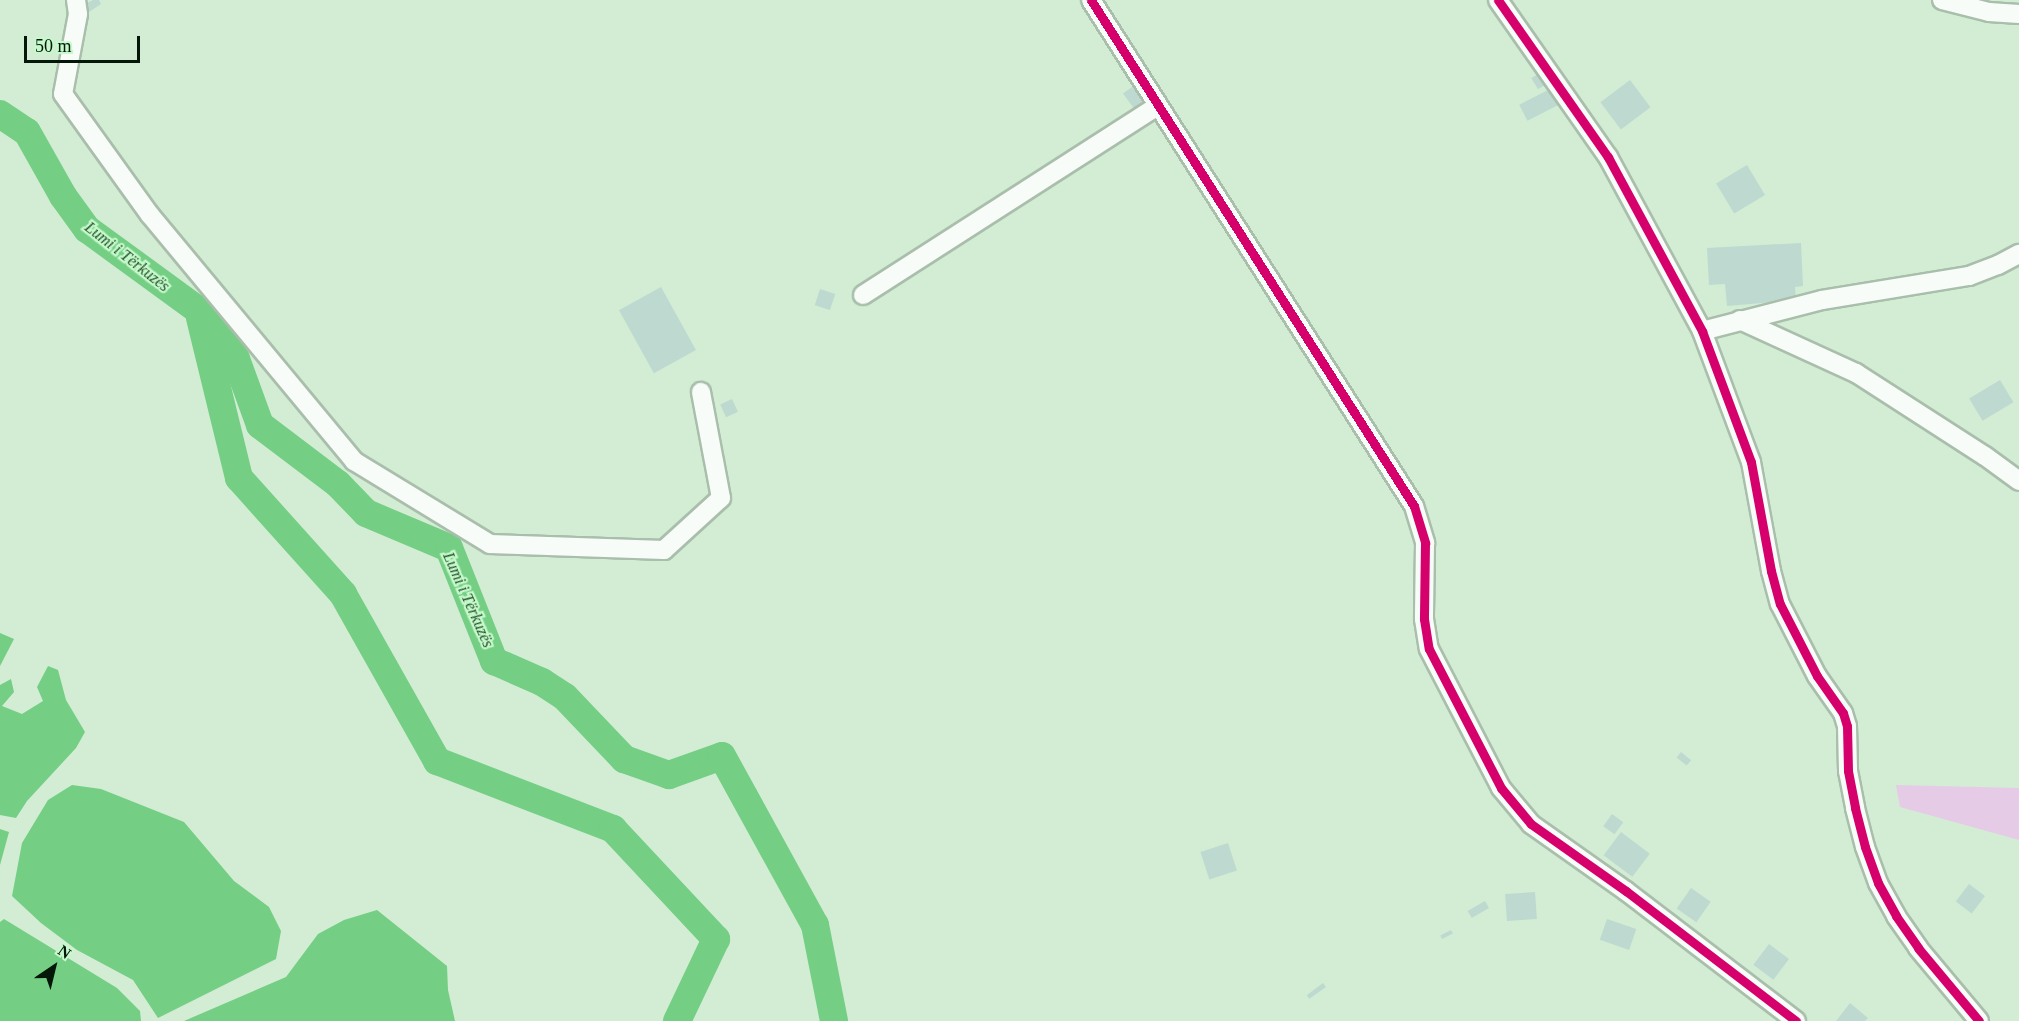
<!DOCTYPE html>
<html>
<head>
<meta charset="utf-8">
<style>
  body { margin:0 }
  #map { position:relative; width:2019px; height:1021px; overflow:hidden; background:#d2edd4; font-family:Georgia,serif }
  div>[style] { position:absolute }
  .green>* { inset:0; background:#e6cbe7 }
  .water>* { inset:0; background:#74ce84 }
  .river>* { height:28px; margin:-14px; padding:0 14px; transform-origin:14px; border-radius:14px; background:#74ce84 }
  .building>* { inset:0; background:#bed9d0; transform-origin:0 0 }
  .roads { filter:drop-shadow(2px 0 #a9beab) drop-shadow(-2px 0 #a9beab) drop-shadow(0 2px #a9beab) drop-shadow(0 -2px #a9beab) }
  .street>* { height:18px; margin:-9px; padding:0 9px; transform-origin:9px; border-radius:9px; background:#f8fcf9 }
  .cycleway>* { height:9px; margin:-4.5px; padding:0 4.5px; transform-origin:4.5px; border-radius:4.5px; background:#d6006c }
  span { translate:-50% -50%; white-space:nowrap; text-align:center; line-height:1.15; -webkit-text-stroke:4.5px #c6f9cb; paint-order:stroke }
  .water-label { font-size:16px; color:#224f29; font-style:italic }
  .north { position:absolute; left:24px; top:937px; width:60px; height:60px; -webkit-text-stroke:4px #c6f9cb; paint-order:stroke; rotate:35deg; font-size:16px; font-weight:700; line-height:24px; text-align:center; color:#051708 }
  .north::after { content:''; display:block; margin:auto; width:21px; height:27px; background:#051708; clip-path:polygon(50% 0,100% 100%,50% 72%,0 100%) }
  .scale { position:absolute; left:24px; top:36px; width:116px; height:27px; box-sizing:border-box; border:3px solid #051708; border-top:0; padding-left:8px; font-size:18px; line-height:21px; white-space:nowrap; color:#051708; -webkit-text-stroke:4px #c6f9cb; paint-order:stroke }
</style>
</head>
<body>
<div id="map">
  <div class="green">
    <div style="clip-path:polygon(1896px 785px,2019px 788px,2019px 840px,1900px 807px)"></div>
  </div>
  <div class="water">
    <div style="clip-path:polygon(0 633px,14px 639px,0 666px)"></div>
    <div style="clip-path:polygon(48px 666px,58px 670px,66px 700px,85px 732px,76px 748px,27px 801px,16px 818px,0 815px,0 685px,11px 679px,14px 692px,2px 706px,22px 714px,43px 701px,37px 687px)"></div>
    <div style="clip-path:polygon(72px 785px,101px 789px,184px 822px,234px 881px,269px 907px,281px 931px,276px 959px,158px 1018px,133px 980px,77px 950px,41px 923px,12px 896px,22px 843px,48px 800px)"></div>
    <div style="clip-path:polygon(0 829px,9px 832px,0 865px)"></div>
    <div style="clip-path:polygon(377px 910px,447px 966px,448px 990px,455px 1021px,184px 1021px,286px 977px,318px 934px,344px 920px)"></div>
    <div style="clip-path:polygon(4px 919px,117px 988px,140px 1011px,141px 1021px,0 1021px,0 922px)"></div>
  </div>
  <div class="river">
    <div style="left:0;top:114px;width:32px;rotate:34deg"></div>
    <div style="left:27px;top:132px;width:73px;rotate:60.6deg"></div>
    <div style="left:63px;top:196px;width:41px;rotate:54deg"></div>
    <div style="left:87px;top:229px;width:137px;rotate:36.1deg"></div>
    <div style="left:198px;top:310px;width:31px;rotate:48deg"></div>
    <div style="left:219px;top:333px;width:31px;rotate:57deg"></div>
    <div style="left:236px;top:359px;width:70px;rotate:70deg"></div>
    <div style="left:260px;top:425px;width:98px;rotate:37.1deg"></div>
    <div style="left:338px;top:484px;width:40px;rotate:46deg"></div>
    <div style="left:366px;top:513px;width:90px;rotate:22.9deg"></div>
    <div style="left:449px;top:548px;width:122px;rotate:68.3deg"></div>
    <div style="left:494px;top:661px;width:52px;rotate:23.6deg"></div>
    <div style="left:542px;top:682px;width:27px;rotate:33deg"></div>
    <div style="left:565px;top:697px;width:86px;rotate:46.4deg"></div>
    <div style="left:624px;top:759px;width:48px;rotate:19.6deg"></div>
    <div style="left:669px;top:775px;width:56px;rotate:-19.7deg"></div>
    <div style="left:722px;top:756px;width:193px;rotate:61.2deg"></div>
    <div style="left:815px;top:925px;width:98px;rotate:78.8deg"></div>
    <div style="left:200px;top:318px;width:165px;rotate:76.3deg"></div>
    <div style="left:239px;top:478px;width:156px;rotate:48.1deg"></div>
    <div style="left:343px;top:594px;width:192px;rotate:60.6deg"></div>
    <div style="left:437px;top:761px;width:189px;rotate:21.1deg"></div>
    <div style="left:613px;top:829px;width:151px;rotate:46.9deg"></div>
    <div style="left:716px;top:939px;width:91px;rotate:115.4deg"></div>
  </div>
  <div class="building">
    <div style="clip-path:polygon(93px 0,99px 0,101px 4px,89px 12px,85px 4px)"></div>
    <div style="left:1538px;top:74px;width:13px;height:8px;rotate:58deg"></div>
    <div style="left:1630px;top:80px;width:34px;height:37px;rotate:53deg"></div>
    <div style="left:1136px;top:84px;width:27px;height:16px;rotate:54deg"></div>
    <div style="left:1554px;top:87px;width:18px;height:39px;rotate:63deg"></div>
    <div style="left:1747px;top:165px;width:35px;height:36px;rotate:59deg"></div>
    <div style="clip-path:polygon(1801px 243px,1803px 286px,1795px 287px,1796px 300px,1727px 306px,1725px 284px,1709px 285px,1707px 248px)"></div>
    <div style="left:661px;top:287px;width:72px;height:48px;rotate:61deg"></div>
    <div style="left:820px;top:289px;width:16px;height:17px;rotate:18deg"></div>
    <div style="left:2000px;top:380px;width:26px;height:36px;rotate:59deg"></div>
    <div style="left:732px;top:399px;width:14px;height:13px;rotate:65deg"></div>
    <div style="left:1681px;top:752px;width:13px;height:7px;rotate:39deg"></div>
    <div style="left:1612px;top:814px;width:14px;height:15px;rotate:36deg"></div>
    <div style="left:1621px;top:832px;width:36px;height:29px;rotate:37deg"></div>
    <div style="left:1228px;top:843px;width:29px;height:29px;rotate:72deg"></div>
    <div style="left:1969px;top:884px;width:20px;height:22px;rotate:37deg"></div>
    <div style="left:1691px;top:888px;width:24px;height:25px;rotate:35deg"></div>
    <div style="left:1535px;top:892px;width:27px;height:30px;rotate:86deg"></div>
    <div style="left:1485px;top:901px;width:8px;height:20px;rotate:60deg"></div>
    <div style="left:1607px;top:919px;width:31px;height:22px;rotate:19deg"></div>
    <div style="left:1451px;top:930px;width:4px;height:12px;rotate:63deg"></div>
    <div style="left:1769px;top:944px;width:25px;height:26px;rotate:37deg"></div>
    <div style="clip-path:polygon(1323px 983px,1326px 987px,1309px 999px,1307px 995px)"></div>
    <div style="clip-path:polygon(1850px 1003px,1868px 1018px,1865px 1021px,1836px 1021px)"></div>
  </div>
  <div class="roads">
    <div class="street">
      <div style="left:76px;top:0;width:14px;rotate:82deg"></div>
      <div style="left:78px;top:14px;width:81px;rotate:100.6deg"></div>
      <div style="left:63px;top:94px;width:149px;rotate:54.3deg"></div>
      <div style="left:150px;top:215px;width:320px;rotate:50.3deg"></div>
      <div style="left:354px;top:461px;width:159px;rotate:31.4deg"></div>
      <div style="left:490px;top:544px;width:174px;rotate:2deg"></div>
      <div style="left:664px;top:550px;width:77px;rotate:-42.4deg"></div>
      <div style="left:721px;top:498px;width:108px;rotate:-100.7deg"></div>
      <div style="left:1091px;top:0;width:600px;rotate:57.45deg"></div>
      <div style="left:1414px;top:506px;width:39px;rotate:73deg"></div>
      <div style="left:1425px;top:543px;width:76px;rotate:90.8deg"></div>
      <div style="left:1424px;top:619px;width:30px;rotate:81deg"></div>
      <div style="left:1429px;top:649px;width:157px;rotate:62.6deg"></div>
      <div style="left:1501px;top:788px;width:47px;rotate:50.2deg"></div>
      <div style="left:1531px;top:824px;width:116px;rotate:35.2deg"></div>
      <div style="left:1626px;top:891px;width:214px;rotate:37.4deg"></div>
      <div style="left:1498px;top:0;width:192px;rotate:55deg"></div>
      <div style="left:1608px;top:157px;width:198px;rotate:61.6deg"></div>
      <div style="left:1702px;top:331px;width:140px;rotate:69.5deg"></div>
      <div style="left:1751px;top:462px;width:111px;rotate:79.6deg"></div>
      <div style="left:1771px;top:571px;width:34px;rotate:75deg"></div>
      <div style="left:1780px;top:604px;width:81px;rotate:62.8deg"></div>
      <div style="left:1817px;top:676px;width:45px;rotate:54.9deg"></div>
      <div style="left:1843px;top:713px;width:14px;rotate:73deg"></div>
      <div style="left:1847px;top:726px;width:45px;rotate:88.7deg"></div>
      <div style="left:1848px;top:771px;width:38px;rotate:79deg"></div>
      <div style="left:1855px;top:808px;width:40px;rotate:75.6deg"></div>
      <div style="left:1865px;top:847px;width:38px;rotate:70deg"></div>
      <div style="left:1878px;top:883px;width:38px;rotate:61deg"></div>
      <div style="left:1896px;top:916px;width:39px;rotate:55deg"></div>
      <div style="left:1918px;top:948px;width:95px;rotate:50.1deg"></div>
      <div style="left:1942px;top:0;width:49px;rotate:14.3deg"></div>
      <div style="left:1989px;top:12px;width:30px;rotate:4deg"></div>
      <div style="left:863px;top:295px;width:350px;rotate:-32.7deg"></div>
      <div style="left:1740px;top:320px;width:128px;rotate:24.6deg"></div>
      <div style="left:1856px;top:373px;width:153px;rotate:32.8deg"></div>
      <div style="left:1985px;top:456px;width:42px;rotate:36.3deg"></div>
      <div style="left:1702px;top:331px;width:124px;rotate:-14.5deg"></div>
      <div style="left:1822px;top:300px;width:149px;rotate:-9.3deg"></div>
      <div style="left:1969px;top:276px;width:31px;rotate:-21deg"></div>
      <div style="left:1998px;top:265px;width:24px;rotate:-28deg"></div>
    </div>
  </div>
  <div class="cycleway">
    <div style="left:1091px;top:0;width:600px;rotate:57.45deg"></div>
    <div style="left:1414px;top:506px;width:39px;rotate:73deg"></div>
    <div style="left:1425px;top:543px;width:76px;rotate:90.8deg"></div>
    <div style="left:1424px;top:619px;width:30px;rotate:81deg"></div>
    <div style="left:1429px;top:649px;width:157px;rotate:62.6deg"></div>
    <div style="left:1501px;top:788px;width:47px;rotate:50.2deg"></div>
    <div style="left:1531px;top:824px;width:116px;rotate:35.2deg"></div>
    <div style="left:1626px;top:891px;width:214px;rotate:37.4deg"></div>
    <div style="left:1498px;top:0;width:192px;rotate:55deg"></div>
    <div style="left:1608px;top:157px;width:198px;rotate:61.6deg"></div>
    <div style="left:1702px;top:331px;width:140px;rotate:69.5deg"></div>
    <div style="left:1751px;top:462px;width:111px;rotate:79.6deg"></div>
    <div style="left:1771px;top:571px;width:34px;rotate:75deg"></div>
    <div style="left:1780px;top:604px;width:81px;rotate:62.8deg"></div>
    <div style="left:1817px;top:676px;width:45px;rotate:54.9deg"></div>
    <div style="left:1843px;top:713px;width:14px;rotate:73deg"></div>
    <div style="left:1847px;top:726px;width:45px;rotate:88.7deg"></div>
    <div style="left:1848px;top:771px;width:38px;rotate:79deg"></div>
    <div style="left:1855px;top:808px;width:40px;rotate:75.6deg"></div>
    <div style="left:1865px;top:847px;width:38px;rotate:70deg"></div>
    <div style="left:1878px;top:883px;width:38px;rotate:61deg"></div>
    <div style="left:1896px;top:916px;width:39px;rotate:55deg"></div>
    <div style="left:1918px;top:948px;width:95px;rotate:50.1deg"></div>
  </div>
  <div class="water-label">
    <span style="left:127px;top:257px;rotate:38deg">Lumi i Tërkuzës</span>
    <span style="left:468px;top:600px;rotate:66deg">Lumi i Tërkuzës</span>
  </div>
  <div class="north">N</div>
  <div class="scale">50 m</div>
</div>
</body>
</html>
